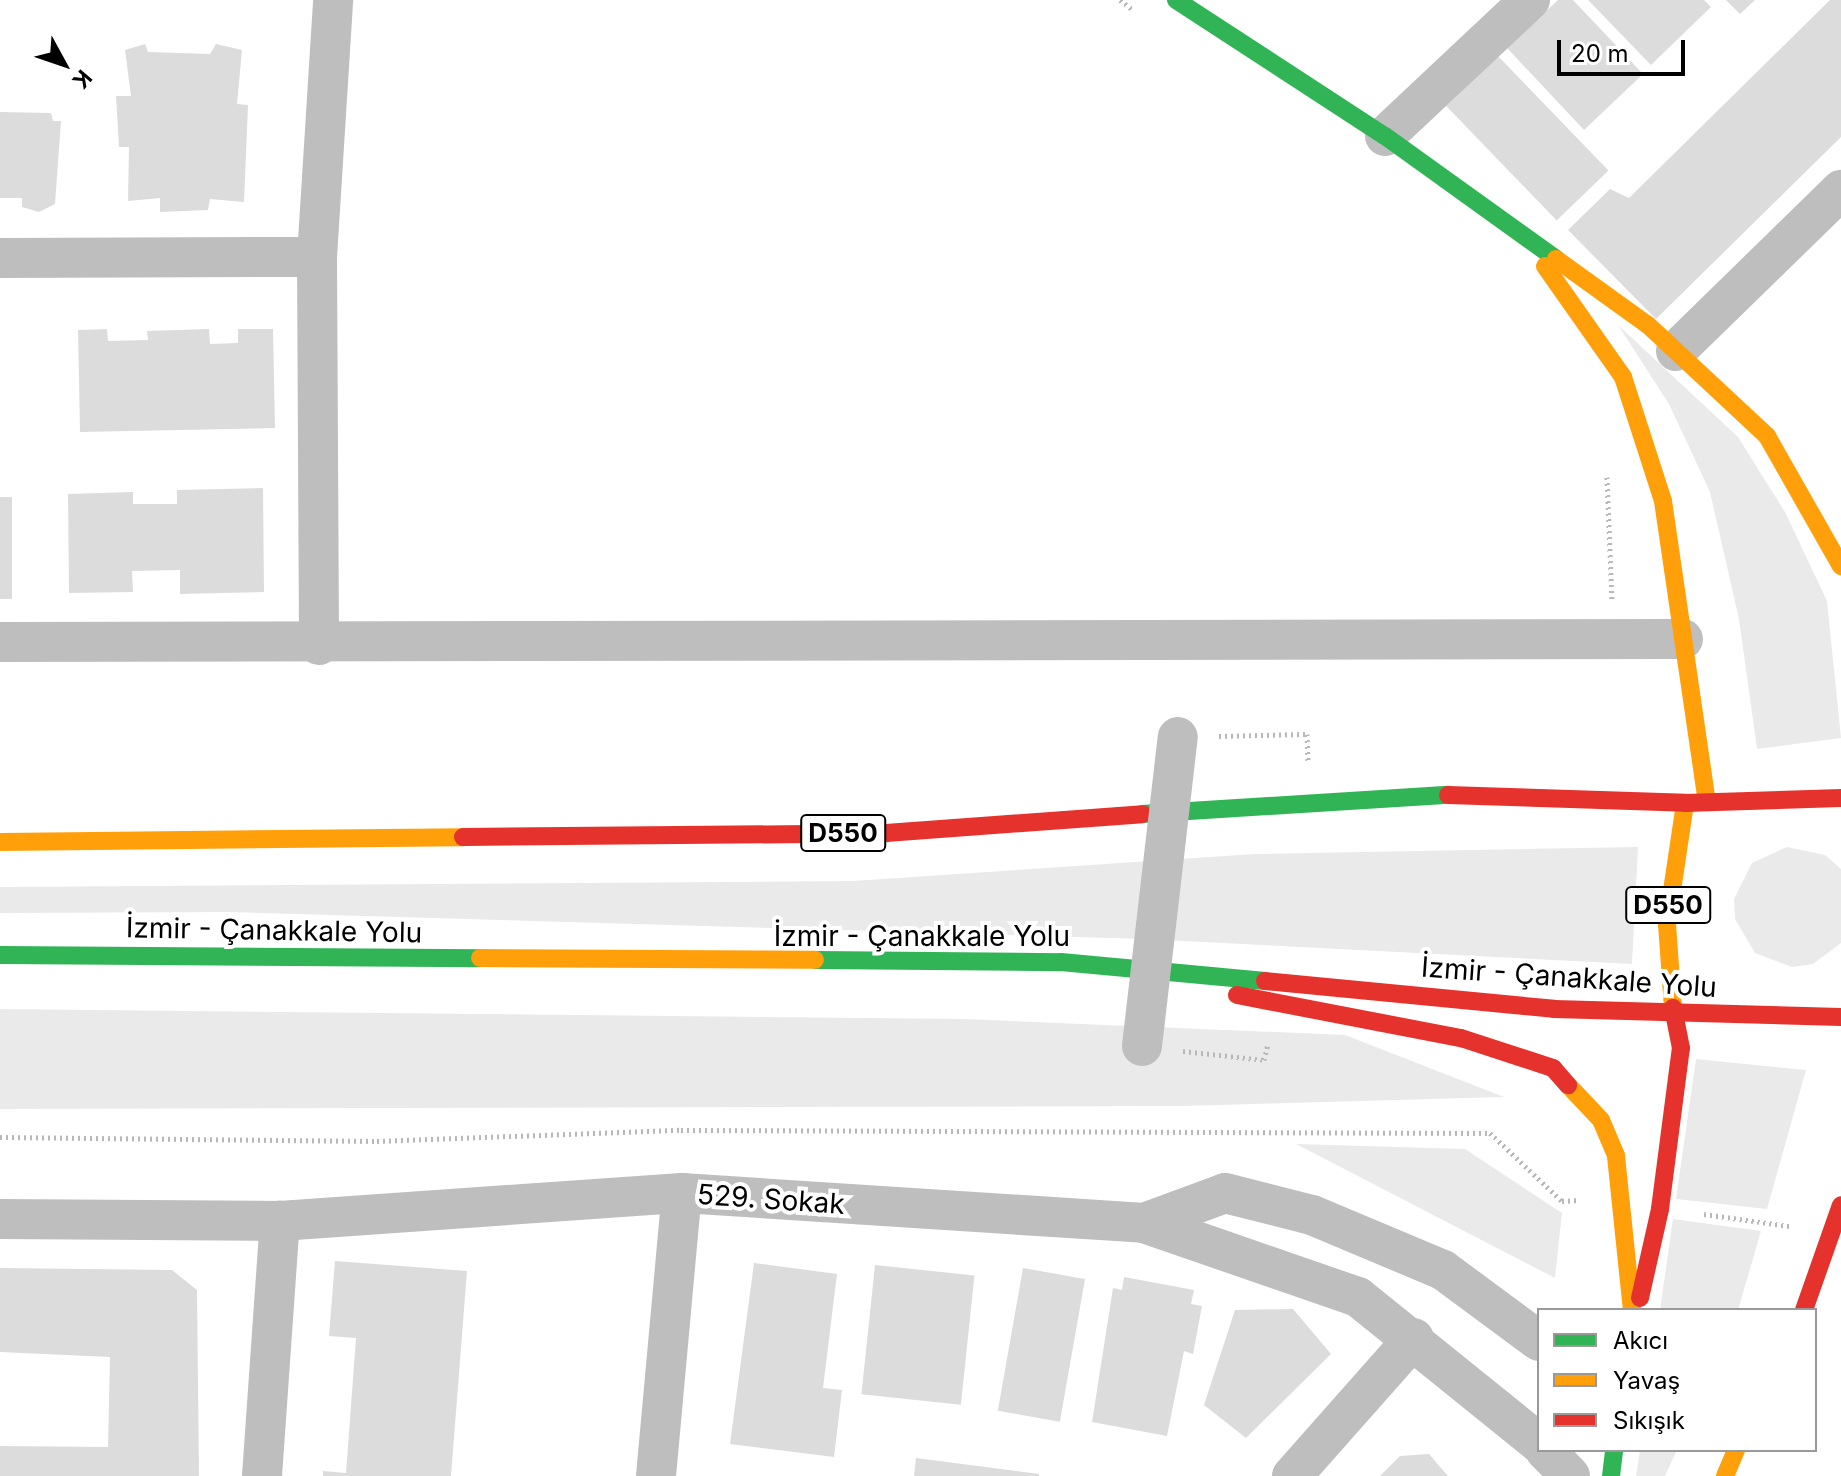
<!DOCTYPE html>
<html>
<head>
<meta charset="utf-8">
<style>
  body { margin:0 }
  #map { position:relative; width:1841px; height:1476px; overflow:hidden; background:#fff; font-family:Inter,sans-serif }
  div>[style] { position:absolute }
  .green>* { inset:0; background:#eaeaea }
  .building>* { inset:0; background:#dcdcdc; transform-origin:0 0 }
  .path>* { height:5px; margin-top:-2.5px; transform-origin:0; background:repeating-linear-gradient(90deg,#b8b8b8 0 2px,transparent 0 6px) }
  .street>* { height:40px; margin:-20px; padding:0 20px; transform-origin:20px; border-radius:20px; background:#bebebe }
  .fast>* { height:18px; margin:-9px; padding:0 9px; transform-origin:9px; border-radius:9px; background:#30b455 }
  .slow>* { height:18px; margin:-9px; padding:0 9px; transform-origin:9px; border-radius:9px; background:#ff9f0a }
  .jam>* { height:18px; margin:-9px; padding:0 9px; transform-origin:9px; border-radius:9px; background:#e5322d }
  .street-bridge>* { height:40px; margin:-20px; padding:0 20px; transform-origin:20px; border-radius:20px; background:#bebebe }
  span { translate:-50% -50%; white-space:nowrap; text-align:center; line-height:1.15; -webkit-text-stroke:8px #fff; paint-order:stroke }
  .shield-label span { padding:2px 6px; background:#fff; border:2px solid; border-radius:6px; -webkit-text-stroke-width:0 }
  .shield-label { font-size:26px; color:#000; font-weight:700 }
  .street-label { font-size:28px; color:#000 }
  .legend { position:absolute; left:1537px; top:1308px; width:280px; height:144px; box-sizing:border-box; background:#fff; border:2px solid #999; margin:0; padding:10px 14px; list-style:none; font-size:24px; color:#000 }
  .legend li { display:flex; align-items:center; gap:16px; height:40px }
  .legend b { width:40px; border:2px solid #999 }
  .north { position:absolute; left:24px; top:24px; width:80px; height:80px; -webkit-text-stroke:6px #fff; paint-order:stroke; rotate:130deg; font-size:22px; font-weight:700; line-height:32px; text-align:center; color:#000 }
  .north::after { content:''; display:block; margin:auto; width:28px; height:36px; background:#000; clip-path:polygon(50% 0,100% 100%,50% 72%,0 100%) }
  .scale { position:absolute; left:1557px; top:40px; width:128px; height:36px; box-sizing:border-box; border:4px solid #000; border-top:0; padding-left:10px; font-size:24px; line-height:28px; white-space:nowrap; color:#000; -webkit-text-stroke:6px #fff; paint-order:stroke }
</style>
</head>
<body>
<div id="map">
  <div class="green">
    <div style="clip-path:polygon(1618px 325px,1738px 437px,1785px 512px,1827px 601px,1841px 738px,1757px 749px,1739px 619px,1710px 492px,1669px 404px)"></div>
    <div style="clip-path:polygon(1638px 847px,1632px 964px,1145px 939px,227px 912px,0 913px,0 887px,853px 881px,1255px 854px)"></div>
    <div style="clip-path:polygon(1787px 847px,1825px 855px,1841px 869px,1841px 943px,1813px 964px,1792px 967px,1755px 953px,1735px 919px,1734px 899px,1752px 863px)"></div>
    <div style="clip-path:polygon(0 1009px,964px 1019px,1345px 1035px,1504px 1097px,1182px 1106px,0 1109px)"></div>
    <div style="clip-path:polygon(1696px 1059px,1806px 1070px,1767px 1209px,1676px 1199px)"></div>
    <div style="clip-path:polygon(1296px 1144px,1465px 1149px,1562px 1213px,1555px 1278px)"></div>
    <div style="clip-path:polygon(1673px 1219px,1761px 1231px,1738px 1310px,1660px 1310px)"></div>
    <div style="clip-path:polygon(1640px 1450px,1677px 1450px,1665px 1476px,1636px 1476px)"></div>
  </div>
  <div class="building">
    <div style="clip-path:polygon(1558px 0,1573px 0,1643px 74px,1584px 130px,1507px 48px)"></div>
    <div style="clip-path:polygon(1588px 0,1704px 0,1711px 7px,1651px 65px)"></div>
    <div style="clip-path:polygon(1726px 0,1755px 0,1740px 14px)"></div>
    <div style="clip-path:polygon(1830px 0,1841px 0,1841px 137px,1656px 319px,1568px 230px,1610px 189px,1629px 198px)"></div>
    <div style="clip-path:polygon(145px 44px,148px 52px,210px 54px,216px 44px,242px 50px,237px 104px,248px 105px,244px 202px,210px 199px,208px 210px,160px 212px,160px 198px,128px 201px,129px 147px,119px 147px,116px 96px,131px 96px,125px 50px)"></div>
    <div style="left:1498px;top:56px;width:159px;height:72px;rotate:46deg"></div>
    <div style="clip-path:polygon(0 112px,51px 113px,53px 121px,61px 121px,55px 204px,39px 212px,22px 207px,22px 198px,0 198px)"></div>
    <div style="clip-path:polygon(107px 329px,108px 341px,148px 340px,147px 331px,209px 329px,210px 344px,238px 343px,238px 329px,273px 329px,275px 428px,80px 432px,78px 330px)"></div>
    <div style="clip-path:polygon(263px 488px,264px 592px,180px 594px,180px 570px,132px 571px,133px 592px,69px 593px,68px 494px,133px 492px,133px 504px,177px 504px,177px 490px)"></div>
    <div style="left:0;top:497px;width:12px;height:102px"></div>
    <div style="clip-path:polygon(335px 1261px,467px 1271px,451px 1476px,323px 1476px,323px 1471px,346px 1473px,356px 1338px,329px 1336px)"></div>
    <div style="clip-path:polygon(754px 1263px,837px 1274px,823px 1388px,842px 1390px,834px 1457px,730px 1444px)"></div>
    <div style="left:875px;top:1265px;width:100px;height:130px;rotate:6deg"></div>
    <div style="clip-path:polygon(0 1268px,172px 1270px,197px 1290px,199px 1476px,0 1476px,0 1446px,108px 1447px,110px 1357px,0 1352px)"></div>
    <div style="left:1023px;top:1268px;width:63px;height:145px;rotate:10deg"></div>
    <div style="clip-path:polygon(1124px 1277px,1194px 1290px,1191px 1304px,1202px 1306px,1193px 1354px,1184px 1351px,1167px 1436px,1092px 1422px,1113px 1288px,1122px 1290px)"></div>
    <div style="clip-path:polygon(1293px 1309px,1331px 1354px,1246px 1438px,1204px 1405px,1235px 1310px)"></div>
    <div style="clip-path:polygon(1429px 1454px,1448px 1476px,1380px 1476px,1400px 1456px)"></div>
    <div style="clip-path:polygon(916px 1458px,1039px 1474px,1039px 1476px,914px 1476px)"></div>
  </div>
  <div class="path">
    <div style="left:1120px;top:0;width:15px;rotate:37deg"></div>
    <div style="left:1607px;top:477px;width:122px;rotate:87.7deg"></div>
    <div style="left:1219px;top:736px;width:88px;rotate:-1.3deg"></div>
    <div style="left:1307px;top:734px;width:27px;rotate:88deg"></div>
    <div style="left:1183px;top:1051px;width:81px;rotate:6.3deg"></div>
    <div style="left:1264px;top:1060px;width:16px;rotate:-76deg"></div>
    <div style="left:0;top:1137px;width:377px;rotate:0.6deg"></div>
    <div style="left:377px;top:1141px;width:304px;rotate:-2.1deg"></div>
    <div style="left:681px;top:1130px;width:809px;rotate:0.21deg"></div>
    <div style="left:1490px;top:1133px;width:99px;rotate:43.4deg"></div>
    <div style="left:1562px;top:1201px;width:18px;rotate:-3deg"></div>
    <div style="left:1704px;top:1214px;width:86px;rotate:8deg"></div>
  </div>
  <div class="street">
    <div style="left:1385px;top:136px;width:199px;rotate:-43.2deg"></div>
    <div style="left:317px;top:257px;width:388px;rotate:89.7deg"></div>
    <div style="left:0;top:258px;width:317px;rotate:-0.2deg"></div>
    <div style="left:317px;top:257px;width:257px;rotate:-86.4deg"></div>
    <div style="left:1676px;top:351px;width:231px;rotate:-44.3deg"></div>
    <div style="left:0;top:642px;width:1683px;rotate:-0.1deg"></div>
    <div style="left:0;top:1219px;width:280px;rotate:0.4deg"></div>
    <div style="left:280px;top:1221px;width:403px;rotate:-4deg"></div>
    <div style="left:1144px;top:1223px;width:86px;rotate:-20.3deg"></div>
    <div style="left:1225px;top:1193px;width:90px;rotate:14.2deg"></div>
    <div style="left:1312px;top:1215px;width:142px;rotate:22.8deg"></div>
    <div style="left:1443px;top:1270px;width:119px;rotate:36.5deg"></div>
    <div style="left:1545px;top:1450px;width:36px;rotate:46deg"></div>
    <div style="left:262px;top:1476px;width:256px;rotate:-86deg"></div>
    <div style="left:656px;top:1476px;width:284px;rotate:-84.8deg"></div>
    <div style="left:682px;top:1193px;width:463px;rotate:3.7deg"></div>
    <div style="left:1144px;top:1223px;width:226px;rotate:19.1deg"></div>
    <div style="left:1358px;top:1297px;width:233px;rotate:38.9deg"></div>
    <div style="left:1292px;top:1476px;width:184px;rotate:-48.5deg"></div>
  </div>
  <div class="fast">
    <div style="left:1176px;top:0;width:249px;rotate:33.1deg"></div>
    <div style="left:1385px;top:136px;width:211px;rotate:35.7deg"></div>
    <div style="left:1142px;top:814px;width:307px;rotate:-3.6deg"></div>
    <div style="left:0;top:955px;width:480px;rotate:0.4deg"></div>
    <div style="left:815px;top:960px;width:246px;rotate:0.5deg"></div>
    <div style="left:1061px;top:962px;width:205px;rotate:5.3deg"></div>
    <div style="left:1611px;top:1476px;width:26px;rotate:-83deg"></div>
  </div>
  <div class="slow">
    <div style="left:1556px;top:259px;width:113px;rotate:35.7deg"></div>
    <div style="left:1648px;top:325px;width:163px;rotate:43deg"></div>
    <div style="left:1767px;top:436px;width:150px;rotate:60.4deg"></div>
    <div style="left:1545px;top:266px;width:136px;rotate:54.9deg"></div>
    <div style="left:1623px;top:377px;width:130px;rotate:72.1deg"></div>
    <div style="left:1663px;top:501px;width:304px;rotate:81.7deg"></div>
    <div style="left:0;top:842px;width:463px;rotate:-0.6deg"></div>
    <div style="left:480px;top:958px;width:335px;rotate:0.3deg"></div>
    <div style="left:1673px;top:1008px;width:84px;rotate:-94.1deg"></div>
    <div style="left:1667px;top:924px;width:122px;rotate:-81.5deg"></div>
    <div style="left:1568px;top:1085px;width:48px;rotate:46.7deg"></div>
    <div style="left:1601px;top:1120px;width:39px;rotate:67deg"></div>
    <div style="left:1616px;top:1156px;width:155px;rotate:84.1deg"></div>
    <div style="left:1725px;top:1476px;width:28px;rotate:-67deg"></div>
  </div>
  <div class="jam">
    <div style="left:1448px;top:795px;width:237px;rotate:1.9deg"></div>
    <div style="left:1685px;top:803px;width:156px;rotate:-1.8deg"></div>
    <div style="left:463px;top:837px;width:423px;rotate:-0.5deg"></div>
    <div style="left:886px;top:833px;width:257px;rotate:-4.2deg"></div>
    <div style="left:1265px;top:981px;width:290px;rotate:5.5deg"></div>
    <div style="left:1554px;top:1009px;width:287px;rotate:1.6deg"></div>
    <div style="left:1237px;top:995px;width:228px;rotate:10.9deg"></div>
    <div style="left:1461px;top:1038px;width:97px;rotate:18.1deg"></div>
    <div style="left:1553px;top:1068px;width:23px;rotate:49deg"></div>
    <div style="left:1640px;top:1298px;width:91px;rotate:-77.3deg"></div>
    <div style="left:1660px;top:1209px;width:162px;rotate:-82.6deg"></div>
    <div style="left:1681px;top:1048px;width:41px;rotate:-101.3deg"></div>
    <div style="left:1804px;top:1310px;width:111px;rotate:-70.6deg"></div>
  </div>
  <div class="street-bridge">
    <div style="left:1142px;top:1046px;width:311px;rotate:-83.4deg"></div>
  </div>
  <div class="shield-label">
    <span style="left:843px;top:833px">D550</span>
    <span style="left:1668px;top:905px">D550</span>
  </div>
  <div class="street-label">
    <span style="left:274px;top:930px;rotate:1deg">İzmir - Çanakkale Yolu</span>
    <span style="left:922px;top:936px">İzmir - Çanakkale Yolu</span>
    <span style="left:1569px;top:977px;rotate:4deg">İzmir - Çanakkale Yolu</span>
    <span style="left:771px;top:1199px;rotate:4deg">529. Sokak</span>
  </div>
  <ul class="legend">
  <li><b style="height:10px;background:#30b455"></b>Akıcı</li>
  <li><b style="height:10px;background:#ff9f0a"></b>Yavaş</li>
  <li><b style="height:10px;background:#e5322d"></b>Sıkışık</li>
  </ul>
  <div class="north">K</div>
  <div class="scale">20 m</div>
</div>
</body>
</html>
